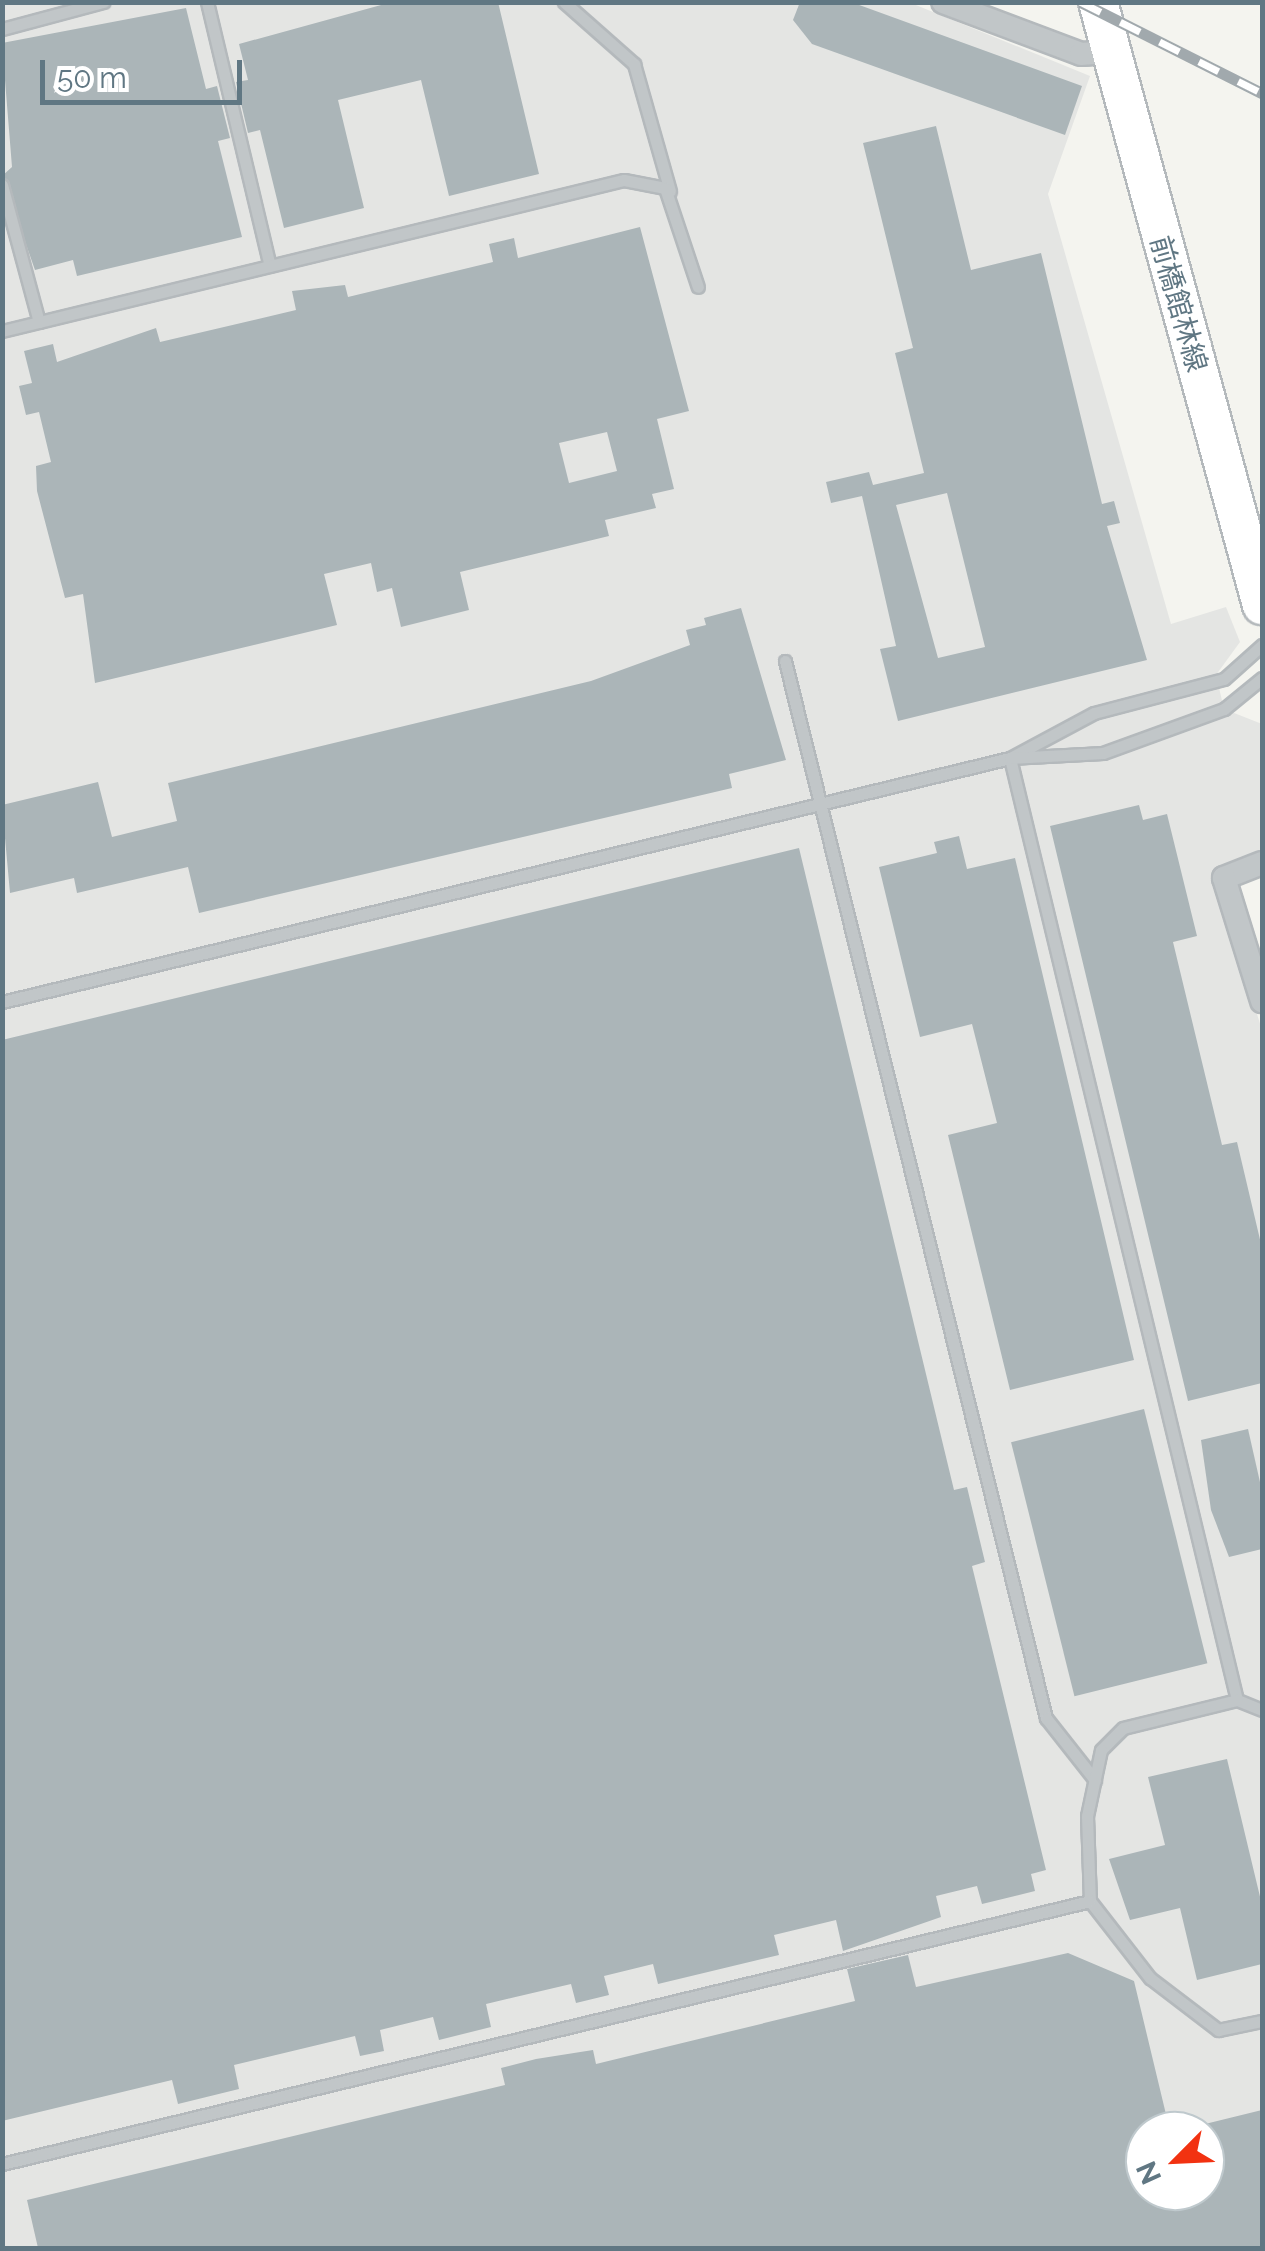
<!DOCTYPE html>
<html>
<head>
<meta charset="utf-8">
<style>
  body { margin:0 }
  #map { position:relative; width:1265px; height:2251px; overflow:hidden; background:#f4f4ef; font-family:Raleway,"Noto Sans JP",sans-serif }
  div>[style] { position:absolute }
  .built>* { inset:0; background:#e4e5e3 }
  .building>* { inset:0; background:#abb5b8; transform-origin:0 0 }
  .roads { filter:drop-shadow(2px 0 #b4b9bc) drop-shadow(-2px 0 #b4b9bc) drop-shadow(0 2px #b4b9bc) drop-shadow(0 -2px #b4b9bc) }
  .lane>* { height:11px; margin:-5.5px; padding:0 5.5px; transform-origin:5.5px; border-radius:5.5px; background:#c1c6c8 }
  .street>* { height:22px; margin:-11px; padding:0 11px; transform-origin:11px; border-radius:11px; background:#c1c6c8 }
  .primary>* { height:38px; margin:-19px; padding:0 19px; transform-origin:19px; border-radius:19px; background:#fff }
  .rail>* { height:11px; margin-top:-5.5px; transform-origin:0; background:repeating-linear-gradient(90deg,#fff 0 22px,#a1a9ad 0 44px); box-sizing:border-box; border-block:2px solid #a1a9ad }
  span { translate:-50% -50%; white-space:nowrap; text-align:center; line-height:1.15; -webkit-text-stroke:10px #fff; paint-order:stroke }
  .street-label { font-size:28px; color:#607783 }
  .frame { position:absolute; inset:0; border:5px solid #607783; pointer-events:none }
  .north { position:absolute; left:1125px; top:2111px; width:100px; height:100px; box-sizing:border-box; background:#fff; border:2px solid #bfc9cd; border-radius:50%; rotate:246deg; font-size:28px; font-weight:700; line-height:40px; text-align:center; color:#607783 }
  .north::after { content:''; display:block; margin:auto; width:35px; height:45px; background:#f23211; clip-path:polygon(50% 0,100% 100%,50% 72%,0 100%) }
  .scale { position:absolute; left:40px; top:60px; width:202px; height:45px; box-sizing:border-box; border:5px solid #607783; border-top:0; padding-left:12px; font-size:30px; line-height:35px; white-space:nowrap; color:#607783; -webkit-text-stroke:8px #fff; paint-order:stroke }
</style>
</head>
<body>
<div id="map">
  <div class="built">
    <div style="clip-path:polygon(evenodd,3px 3px,911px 3px,1090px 76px,1048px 194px,1171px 624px,1226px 607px,1240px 642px,1216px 675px,1224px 709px,1262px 724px,1262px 855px,1213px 873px,1262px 1030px,1262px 2248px,3px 2248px,3px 3px,1145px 2131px,1205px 2131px,1205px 2191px,1145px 2191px,1145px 2131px)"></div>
  </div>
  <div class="building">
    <div style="clip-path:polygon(392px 2px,498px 2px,539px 174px,449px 196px,421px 80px,338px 100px,364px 208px,284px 228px,260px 130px,248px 133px,236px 82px,248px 80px,239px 44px)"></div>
    <div style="clip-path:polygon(800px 2px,851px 2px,1082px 86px,1065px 135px,812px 44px,793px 20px)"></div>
    <div style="clip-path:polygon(186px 8px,206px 89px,217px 86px,230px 138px,218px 141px,242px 237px,77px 276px,73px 260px,35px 270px,2px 176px,12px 167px,2px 43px)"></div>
    <div style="clip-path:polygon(evenodd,936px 126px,971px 270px,1041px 253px,1102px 504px,1114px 501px,1120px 523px,1107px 526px,1147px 660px,898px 721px,880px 649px,896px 646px,862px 496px,831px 503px,826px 482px,869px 472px,873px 485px,924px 473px,895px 353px,913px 348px,863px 143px,936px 126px,947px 493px,985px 647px,938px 658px,896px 505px,947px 493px)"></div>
    <div style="clip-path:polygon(evenodd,640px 227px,689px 411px,657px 419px,674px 489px,652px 494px,656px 508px,605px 520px,609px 536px,460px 572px,469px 610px,401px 627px,392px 588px,377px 592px,371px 563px,324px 574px,337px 625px,95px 683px,83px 594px,65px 598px,37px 491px,36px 466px,51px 462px,39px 412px,26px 415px,19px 386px,32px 383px,24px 351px,53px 344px,57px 362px,156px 328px,160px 342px,296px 310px,292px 291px,345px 285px,348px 297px,493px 262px,489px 244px,514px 238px,518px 258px,640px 227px,607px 432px,617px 471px,569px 483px,559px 443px,607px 432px)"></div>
    <div style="clip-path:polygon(741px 608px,786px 760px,729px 774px,732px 788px,199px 913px,188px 867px,77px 893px,74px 878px,10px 893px,2px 805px,98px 782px,112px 837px,177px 821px,168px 783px,591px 681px,690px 645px,686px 630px,706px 625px,704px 618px)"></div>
    <div style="clip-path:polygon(1139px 805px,1143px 820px,1167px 814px,1197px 936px,1173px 942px,1222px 1145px,1237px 1142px,1262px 1248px,1262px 1383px,1188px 1401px,1050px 826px)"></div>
    <div style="clip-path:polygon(959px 836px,967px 869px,1015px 858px,1134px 1360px,1010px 1390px,948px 1135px,997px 1123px,972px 1024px,920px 1037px,879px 867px,937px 853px,934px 842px)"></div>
    <div style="clip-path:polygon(799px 848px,954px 1490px,967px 1487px,985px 1562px,972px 1566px,1046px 1870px,1031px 1874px,1035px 1891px,982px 1904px,977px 1886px,936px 1896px,941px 1917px,843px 1951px,836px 1920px,774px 1935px,779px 1955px,658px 1984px,653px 1964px,604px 1976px,609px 1995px,576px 2003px,571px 1984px,486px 2004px,491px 2027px,439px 2040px,433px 2017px,380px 2030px,384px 2051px,360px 2056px,355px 2036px,234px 2065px,239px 2089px,178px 2104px,172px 2080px,2px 2121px,2px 1040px)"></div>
    <div style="left:1144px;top:1409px;width:262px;height:137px;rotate:76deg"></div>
    <div style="clip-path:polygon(1248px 1429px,1262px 1491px,1262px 1549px,1229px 1557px,1211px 1510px,1201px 1440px)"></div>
    <div style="clip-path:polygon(1227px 1759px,1262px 1905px,1262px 1964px,1197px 1980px,1180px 1908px,1130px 1920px,1109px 1859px,1165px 1845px,1148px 1777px)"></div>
    <div style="clip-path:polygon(1068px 1953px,1134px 1981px,1170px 2131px,1145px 2131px,1145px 2191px,1211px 2191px,1205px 2124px,1262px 2110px,1262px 2248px,38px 2248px,27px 2200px,505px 2085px,501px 2068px,536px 2059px,593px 2050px,596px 2064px,855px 2001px,847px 1969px,908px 1955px,916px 1987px)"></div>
  </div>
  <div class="roads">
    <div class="lane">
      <div style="left:207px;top:2px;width:271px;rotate:76.6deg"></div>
      <div style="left:564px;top:2px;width:94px;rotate:41.5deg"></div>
      <div style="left:634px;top:64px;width:132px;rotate:74.2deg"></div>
      <div style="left:2px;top:29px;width:105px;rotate:-15deg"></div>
      <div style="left:2px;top:185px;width:142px;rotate:74.9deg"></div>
      <div style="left:2px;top:331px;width:640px;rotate:-13.65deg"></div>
      <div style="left:624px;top:180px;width:42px;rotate:11deg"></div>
      <div style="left:665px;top:188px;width:104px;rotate:71.6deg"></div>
      <div style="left:785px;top:661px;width:1089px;rotate:76.13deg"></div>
      <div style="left:1046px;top:1718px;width:79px;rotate:51.7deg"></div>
      <div style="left:2px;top:1002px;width:1037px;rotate:-13.61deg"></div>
      <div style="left:1010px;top:758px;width:95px;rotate:-28.2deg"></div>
      <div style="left:1094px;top:713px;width:134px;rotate:-14.7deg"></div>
      <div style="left:1224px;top:679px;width:51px;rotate:-41.8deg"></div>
      <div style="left:1237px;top:1700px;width:969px;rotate:-103.55deg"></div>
      <div style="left:1010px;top:758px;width:93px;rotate:-3.1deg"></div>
      <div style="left:1103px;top:753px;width:129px;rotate:-20deg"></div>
      <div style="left:1224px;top:709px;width:49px;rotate:-39.2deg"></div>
      <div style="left:1262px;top:1710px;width:27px;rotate:-158deg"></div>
      <div style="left:1237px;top:1700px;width:117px;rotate:166.2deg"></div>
      <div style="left:1123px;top:1728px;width:31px;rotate:135deg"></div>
      <div style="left:1101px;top:1750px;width:67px;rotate:102deg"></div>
      <div style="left:1087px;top:1816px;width:85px;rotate:88deg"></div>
      <div style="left:1090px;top:1901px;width:98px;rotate:52.1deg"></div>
      <div style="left:1150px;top:1978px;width:86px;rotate:37.4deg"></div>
      <div style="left:1218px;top:2030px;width:45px;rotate:-11.6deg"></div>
      <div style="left:2px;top:2164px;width:1119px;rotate:-13.59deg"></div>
    </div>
    <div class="street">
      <div style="left:943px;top:2px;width:147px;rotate:20.6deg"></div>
      <div style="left:1081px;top:54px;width:27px;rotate:-4deg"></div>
      <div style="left:1262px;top:863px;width:41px;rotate:158.5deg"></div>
      <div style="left:1224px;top:878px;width:129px;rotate:72.8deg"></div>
    </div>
    <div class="primary">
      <div style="left:1098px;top:2px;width:625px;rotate:74.79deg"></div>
    </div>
  </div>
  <div class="rail">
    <div style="left:1081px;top:2px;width:203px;rotate:26.7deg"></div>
  </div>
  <div class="street-label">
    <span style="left:1178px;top:304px;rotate:74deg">前橋館林線</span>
  </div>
  <div class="frame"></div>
  <div class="north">N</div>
  <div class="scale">50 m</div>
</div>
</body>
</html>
